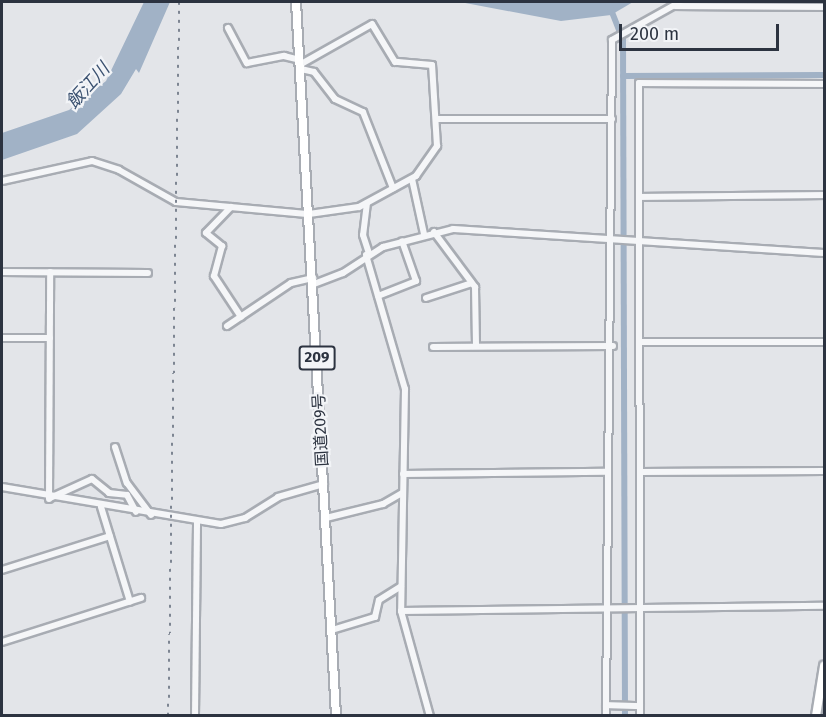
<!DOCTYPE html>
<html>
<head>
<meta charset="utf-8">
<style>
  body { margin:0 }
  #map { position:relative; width:826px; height:717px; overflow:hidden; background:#e3e5e9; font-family:"Fira Sans","Noto Sans JP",sans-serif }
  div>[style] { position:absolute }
  .water>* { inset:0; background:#a1b2c6 }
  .canal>* { height:6px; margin:-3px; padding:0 3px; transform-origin:3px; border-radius:3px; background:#a1b2c6 }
  .roads { filter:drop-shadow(2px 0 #a8acb3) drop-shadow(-2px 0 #a8acb3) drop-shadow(0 2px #a8acb3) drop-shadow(0 -2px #a8acb3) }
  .minor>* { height:6px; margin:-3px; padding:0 3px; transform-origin:3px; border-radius:3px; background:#f5f6f8 }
  .major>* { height:8px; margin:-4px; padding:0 4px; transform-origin:4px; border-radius:4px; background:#fff }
  .highway>* { height:8px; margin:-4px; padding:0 4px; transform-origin:4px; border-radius:4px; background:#fff }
  .rail>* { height:1.5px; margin-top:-0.75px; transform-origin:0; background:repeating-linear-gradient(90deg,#7d8592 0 3px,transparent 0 9px) }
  span { translate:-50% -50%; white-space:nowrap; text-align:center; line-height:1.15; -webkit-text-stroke:4.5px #f2f4f7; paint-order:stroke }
  .shield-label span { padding:2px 4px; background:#f2f4f7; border:2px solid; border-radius:4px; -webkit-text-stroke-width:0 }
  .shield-label { font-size:15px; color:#2c3340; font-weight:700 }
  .street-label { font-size:16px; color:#2c3340 }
  .water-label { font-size:18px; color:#3a5170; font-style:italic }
  .frame { position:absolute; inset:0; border:3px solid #2c3340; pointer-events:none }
  .scale { position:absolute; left:619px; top:24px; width:160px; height:27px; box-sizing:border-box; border:3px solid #2c3340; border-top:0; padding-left:8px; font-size:18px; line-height:21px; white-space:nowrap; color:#2c3340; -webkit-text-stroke:4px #f2f4f7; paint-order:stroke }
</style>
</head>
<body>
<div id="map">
  <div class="water">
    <div style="clip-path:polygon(144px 2px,170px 2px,139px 73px,136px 69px,121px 94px,77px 134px,2px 160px,2px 133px,69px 110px,106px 81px)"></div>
    <div style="clip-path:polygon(460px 2px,633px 2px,611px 15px,561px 21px)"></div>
  </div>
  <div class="canal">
    <div style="left:608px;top:2px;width:41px;rotate:68.5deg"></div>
    <div style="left:623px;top:40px;width:676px;rotate:89.83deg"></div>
    <div style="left:623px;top:76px;width:201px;rotate:-0.3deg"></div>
  </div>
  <div class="roads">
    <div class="minor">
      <div style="left:675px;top:6px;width:149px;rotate:0.4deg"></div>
      <div style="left:228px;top:28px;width:40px;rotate:62deg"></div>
      <div style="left:247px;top:63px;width:38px;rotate:-11deg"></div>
      <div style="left:284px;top:56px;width:16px;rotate:14deg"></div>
      <div style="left:301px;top:69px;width:13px;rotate:13deg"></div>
      <div style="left:314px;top:72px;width:34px;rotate:52deg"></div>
      <div style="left:335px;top:99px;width:31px;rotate:25deg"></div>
      <div style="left:363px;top:112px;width:82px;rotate:68.5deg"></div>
      <div style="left:437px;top:119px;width:175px"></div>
      <div style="left:412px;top:179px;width:56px;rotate:77.7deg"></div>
      <div style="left:2px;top:181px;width:92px;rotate:-12.5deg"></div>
      <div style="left:92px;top:161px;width:28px;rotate:18deg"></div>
      <div style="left:119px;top:170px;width:65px;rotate:29.3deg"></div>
      <div style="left:176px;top:202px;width:134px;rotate:5.2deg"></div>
      <div style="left:309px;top:214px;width:50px;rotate:-8deg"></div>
      <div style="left:359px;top:207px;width:65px;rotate:-28.5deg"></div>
      <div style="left:416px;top:176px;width:37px;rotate:-55deg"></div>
      <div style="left:437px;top:146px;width:81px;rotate:-93.5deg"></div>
      <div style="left:432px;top:65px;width:37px;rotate:-175deg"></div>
      <div style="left:395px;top:62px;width:44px;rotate:-121.2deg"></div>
      <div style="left:372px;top:24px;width:81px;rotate:150.6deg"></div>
      <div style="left:639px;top:197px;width:185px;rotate:-0.6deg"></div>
      <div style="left:367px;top:203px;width:32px;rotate:97deg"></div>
      <div style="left:363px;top:235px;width:20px;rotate:72deg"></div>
      <div style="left:231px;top:207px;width:36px;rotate:134deg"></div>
      <div style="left:206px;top:233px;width:21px;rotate:39deg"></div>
      <div style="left:222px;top:246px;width:31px;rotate:105deg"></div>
      <div style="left:214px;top:276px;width:49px;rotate:56.6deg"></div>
      <div style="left:434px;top:232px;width:69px;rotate:53.3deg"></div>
      <div style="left:475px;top:287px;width:59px;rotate:89deg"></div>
      <div style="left:366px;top:255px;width:140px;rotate:73.8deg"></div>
      <div style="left:405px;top:389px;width:222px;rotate:91deg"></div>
      <div style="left:401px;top:611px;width:109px;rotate:74.6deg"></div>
      <div style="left:2px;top:272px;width:146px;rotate:0.4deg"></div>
      <div style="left:314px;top:284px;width:31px;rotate:-21deg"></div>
      <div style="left:343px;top:273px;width:48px;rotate:-33deg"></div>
      <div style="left:383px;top:247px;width:72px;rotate:-14.4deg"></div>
      <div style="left:453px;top:229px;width:372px;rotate:3.7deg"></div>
      <div style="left:378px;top:296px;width:41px;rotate:-21.5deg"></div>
      <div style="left:416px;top:281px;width:42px;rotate:-109.3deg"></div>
      <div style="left:426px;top:298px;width:48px;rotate:-18.1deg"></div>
      <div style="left:227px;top:326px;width:77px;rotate:-33.9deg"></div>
      <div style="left:291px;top:283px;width:23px;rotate:-13deg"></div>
      <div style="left:2px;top:338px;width:48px"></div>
      <div style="left:639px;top:342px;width:185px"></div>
      <div style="left:433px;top:347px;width:180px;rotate:-0.3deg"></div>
      <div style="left:115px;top:447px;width:38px;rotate:72deg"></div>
      <div style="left:127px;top:483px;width:40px;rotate:53deg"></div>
      <div style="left:640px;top:472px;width:184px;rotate:-0.3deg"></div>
      <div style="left:403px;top:474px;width:203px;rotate:-0.6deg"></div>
      <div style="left:2px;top:487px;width:222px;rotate:9.6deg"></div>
      <div style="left:221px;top:524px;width:25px;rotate:-14deg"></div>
      <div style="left:245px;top:518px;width:39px;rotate:-32deg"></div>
      <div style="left:278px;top:497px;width:48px;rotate:-15.8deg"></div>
      <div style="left:50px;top:498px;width:46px;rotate:-24.3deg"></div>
      <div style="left:92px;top:479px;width:22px;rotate:39deg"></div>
      <div style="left:109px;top:493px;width:18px;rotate:6deg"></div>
      <div style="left:127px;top:495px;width:19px;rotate:62deg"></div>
      <div style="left:49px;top:499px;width:227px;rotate:-89.7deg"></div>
      <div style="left:101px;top:507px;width:99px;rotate:73deg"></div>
      <div style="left:326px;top:518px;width:59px;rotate:-13.8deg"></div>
      <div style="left:383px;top:504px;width:22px;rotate:-30deg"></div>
      <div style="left:2px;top:570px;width:113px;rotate:-17.5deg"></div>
      <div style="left:401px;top:611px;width:423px;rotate:-0.7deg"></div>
      <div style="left:332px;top:630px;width:45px;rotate:-16.8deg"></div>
      <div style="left:375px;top:617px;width:17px;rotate:-77deg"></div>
      <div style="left:379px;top:600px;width:26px;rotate:-32deg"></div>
      <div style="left:2px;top:642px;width:146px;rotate:-17.6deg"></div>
      <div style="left:606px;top:705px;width:34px;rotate:2deg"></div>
      <div style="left:195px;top:716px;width:194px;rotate:-89.4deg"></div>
      <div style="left:606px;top:716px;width:676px;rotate:-89.49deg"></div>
      <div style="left:612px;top:40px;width:78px;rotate:-29.2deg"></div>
      <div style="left:640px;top:716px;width:633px;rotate:-90.09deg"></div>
      <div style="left:639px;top:83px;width:185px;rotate:0.3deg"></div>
    </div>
    <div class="major">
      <div style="left:816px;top:716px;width:51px;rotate:-80.9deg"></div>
    </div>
    <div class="highway">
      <div style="left:296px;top:2px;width:715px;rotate:86.79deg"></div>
    </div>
  </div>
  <div class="rail">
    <div style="left:168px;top:716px;width:714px;rotate:-89.12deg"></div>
  </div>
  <div class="shield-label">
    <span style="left:317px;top:358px">209</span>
  </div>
  <div class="street-label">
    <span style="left:321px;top:430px;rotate:-93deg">国道209号</span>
  </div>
  <div class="water-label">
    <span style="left:88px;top:86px;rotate:-48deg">飯江川</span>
  </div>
  <div class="frame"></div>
  <div class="scale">200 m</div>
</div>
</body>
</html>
